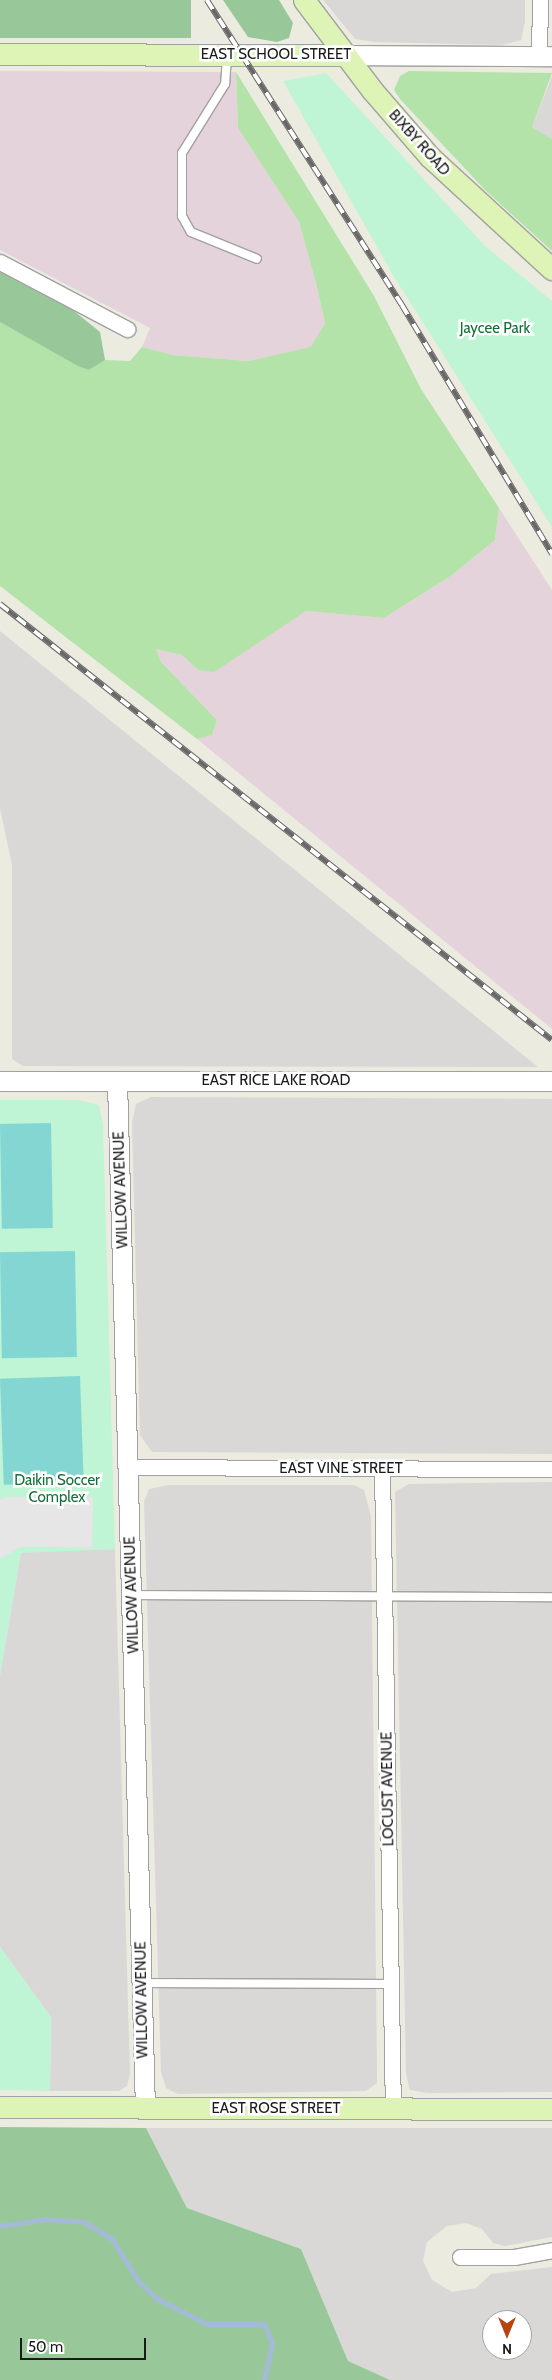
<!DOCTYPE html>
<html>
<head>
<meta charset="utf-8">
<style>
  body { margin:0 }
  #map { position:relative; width:552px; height:2380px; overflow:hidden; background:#ebebe0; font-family:Cabin,sans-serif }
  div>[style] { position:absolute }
  .residential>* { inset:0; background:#d9d8d7 }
  .industrial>* { inset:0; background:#e4d3db }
  .grass>* { inset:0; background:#b3e3a9 }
  .forest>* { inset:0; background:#98c899; transform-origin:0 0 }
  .park>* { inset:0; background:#bff4d4 }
  .pitch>* { inset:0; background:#83d6d1; transform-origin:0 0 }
  .parking>* { inset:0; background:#e6e6e6 }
  .stream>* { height:5px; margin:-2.5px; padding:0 2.5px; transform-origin:2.5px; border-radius:2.5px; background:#a3bbd7 }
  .roads { filter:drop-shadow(1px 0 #a1a1a1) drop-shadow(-1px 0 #a1a1a1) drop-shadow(0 1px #a1a1a1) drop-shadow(0 -1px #a1a1a1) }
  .service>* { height:8px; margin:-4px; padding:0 4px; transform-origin:4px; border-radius:4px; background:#fff }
  .minor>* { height:15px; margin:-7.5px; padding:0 7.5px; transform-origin:7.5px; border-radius:7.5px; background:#fff }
  .tertiary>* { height:19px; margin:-9.5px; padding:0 9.5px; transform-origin:9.5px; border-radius:9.5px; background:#fff }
  .secondary>* { height:21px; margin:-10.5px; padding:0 10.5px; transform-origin:10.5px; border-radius:10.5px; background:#ddf4b6 }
  .rail>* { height:5.5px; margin-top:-2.75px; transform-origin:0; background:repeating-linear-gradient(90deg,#fff 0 11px,#686868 0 22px); box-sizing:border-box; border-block:1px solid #686868 }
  span { translate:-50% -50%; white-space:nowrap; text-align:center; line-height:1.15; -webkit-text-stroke:5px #fff; paint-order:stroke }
  .street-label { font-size:15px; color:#1a1a1a }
  .park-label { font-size:15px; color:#136e38 }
  .north { position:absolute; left:482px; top:2310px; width:50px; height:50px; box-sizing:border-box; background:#fff; border:1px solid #a3a3a3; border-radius:50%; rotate:180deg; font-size:14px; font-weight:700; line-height:20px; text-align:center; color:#1a1a1a }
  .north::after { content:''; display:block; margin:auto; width:18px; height:22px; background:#b7440e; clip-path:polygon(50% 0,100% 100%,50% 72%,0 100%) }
  .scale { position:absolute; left:20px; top:2338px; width:126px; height:22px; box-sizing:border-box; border:2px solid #1a1a1a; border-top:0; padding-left:6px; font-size:15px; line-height:18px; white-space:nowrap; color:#1a1a1a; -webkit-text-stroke:4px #fff; paint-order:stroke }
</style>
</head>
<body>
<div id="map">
  <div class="residential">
    <div style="clip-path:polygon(323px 0,525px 0,525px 22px,521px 40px,502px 45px,375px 42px,355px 39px)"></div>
    <div style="clip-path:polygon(552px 76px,552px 139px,532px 127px)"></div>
    <div style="clip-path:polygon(0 631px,538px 1067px,23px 1066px,12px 1059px,12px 865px,0 808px)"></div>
    <div style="clip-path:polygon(151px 1097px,552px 1099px,552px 1454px,152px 1452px,140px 1435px,132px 1122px,136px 1104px)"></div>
    <div style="clip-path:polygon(552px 1482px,552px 2092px,428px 2093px,410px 2090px,406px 2074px,395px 1492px,409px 1484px)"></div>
    <div style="clip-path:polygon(169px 1485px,354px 1485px,364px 1490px,371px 1516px,377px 2070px,377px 2083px,366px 2091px,178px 2094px,166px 2088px,161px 2072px,144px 1502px,149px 1489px)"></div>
    <div style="clip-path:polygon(115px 1549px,130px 2074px,127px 2086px,119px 2091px,50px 2091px,51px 2017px,0 1947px,0 1675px,21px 1552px)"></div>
    <div style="clip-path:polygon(evenodd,146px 2128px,552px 2128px,552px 2237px,505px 2246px,493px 2243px,482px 2229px,466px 2223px,447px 2226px,427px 2242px,423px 2261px,432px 2280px,452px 2292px,476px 2288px,491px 2274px,552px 2267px,552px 2380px,390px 2380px,348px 2362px,301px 2249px,187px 2208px,146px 2128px,492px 2320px,522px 2320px,522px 2350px,492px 2350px,492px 2320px)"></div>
  </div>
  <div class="industrial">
    <div style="clip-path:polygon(0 71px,236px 72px,238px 128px,299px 222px,316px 283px,325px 323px,311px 348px,248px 361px,173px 355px,142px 347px,150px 328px,0 250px)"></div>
    <div style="clip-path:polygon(499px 508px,552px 590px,552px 1029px,197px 739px,212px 735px,217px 720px,161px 662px,156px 649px,182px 655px,198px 670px,306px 611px,384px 618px,452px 575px,495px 540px)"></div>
  </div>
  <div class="grass">
    <div style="clip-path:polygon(409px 71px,552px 73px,532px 127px,552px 139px,552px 251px,485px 190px,400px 99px,394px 90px,400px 76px)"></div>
    <div style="clip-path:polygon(236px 72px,374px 296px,421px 389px,499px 508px,495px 540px,452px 575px,384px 618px,306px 611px,214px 672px,198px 670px,182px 655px,156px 649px,161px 662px,217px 720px,212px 735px,197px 739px,0 586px,0 322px,89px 370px,105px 360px,130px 361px,142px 347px,173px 355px,248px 361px,311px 347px,325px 323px,316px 283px,299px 222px,238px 128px)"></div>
  </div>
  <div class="forest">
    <div style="left:0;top:0;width:191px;height:38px"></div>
    <div style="clip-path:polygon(223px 0,279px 0,293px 23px,289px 38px,277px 42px,248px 37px)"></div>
    <div style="clip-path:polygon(0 272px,74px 311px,100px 332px,105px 360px,89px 370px,78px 366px,0 322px)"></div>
    <div style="clip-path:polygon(0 2127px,146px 2128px,187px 2208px,301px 2249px,348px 2361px,390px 2380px,0 2380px)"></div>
  </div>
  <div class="park">
    <div style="clip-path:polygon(326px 73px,485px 246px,552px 301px,552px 527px,393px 275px,283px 81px)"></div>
    <div style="clip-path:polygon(0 1100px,78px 1100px,99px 1105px,103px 1125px,115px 1549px,21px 1553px,0 1675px)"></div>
    <div style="clip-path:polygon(0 1947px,51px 2017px,50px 2091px,0 2090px)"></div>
  </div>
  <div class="pitch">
    <div style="left:51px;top:1123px;width:105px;height:51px;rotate:89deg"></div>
    <div style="left:75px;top:1251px;width:106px;height:75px;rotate:89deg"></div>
    <div style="left:80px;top:1376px;width:106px;height:80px;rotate:88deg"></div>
  </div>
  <div class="parking">
    <div style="clip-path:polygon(5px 1497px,93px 1497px,92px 1547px,20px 1547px,0 1559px,0 1500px)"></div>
  </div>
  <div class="stream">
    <div style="left:0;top:2226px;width:46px;rotate:-8.8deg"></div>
    <div style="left:45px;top:2219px;width:39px;rotate:4deg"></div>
    <div style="left:84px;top:2222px;width:33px;rotate:31deg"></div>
    <div style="left:112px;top:2239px;width:49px;rotate:58.2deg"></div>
    <div style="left:138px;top:2281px;width:25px;rotate:43deg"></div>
    <div style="left:156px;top:2298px;width:57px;rotate:27deg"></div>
    <div style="left:207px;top:2324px;width:57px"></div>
    <div style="left:264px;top:2324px;width:21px;rotate:67deg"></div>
    <div style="left:272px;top:2343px;width:38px;rotate:102deg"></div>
  </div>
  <div class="roads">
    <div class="service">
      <div style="left:227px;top:57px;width:27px;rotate:94deg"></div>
      <div style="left:225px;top:84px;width:81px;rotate:121.9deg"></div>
      <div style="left:182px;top:153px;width:63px;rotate:90deg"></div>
      <div style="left:182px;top:216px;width:18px;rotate:61deg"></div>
      <div style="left:191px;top:232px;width:71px;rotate:22.2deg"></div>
      <div style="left:132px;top:1595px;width:420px;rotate:0.3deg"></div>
      <div style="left:142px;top:1983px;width:249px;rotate:0.2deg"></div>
    </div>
    <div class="minor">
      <div style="left:539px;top:56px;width:56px;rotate:-89deg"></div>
      <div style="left:0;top:262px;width:144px;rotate:27.8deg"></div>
      <div style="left:129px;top:1467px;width:423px;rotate:0.3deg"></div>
      <div style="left:382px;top:1469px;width:640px;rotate:89.02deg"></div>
      <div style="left:460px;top:2257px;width:54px"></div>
      <div style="left:514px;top:2257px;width:39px;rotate:-10deg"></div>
    </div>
    <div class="tertiary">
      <div style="left:344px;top:55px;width:208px;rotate:0.3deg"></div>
      <div style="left:0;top:1081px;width:552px"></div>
      <div style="left:117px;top:1081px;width:1028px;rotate:88.44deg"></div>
    </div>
    <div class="secondary">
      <div style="left:304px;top:0;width:113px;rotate:52.9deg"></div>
      <div style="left:372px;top:90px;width:89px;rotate:49.1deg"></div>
      <div style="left:430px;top:157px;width:166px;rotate:42.6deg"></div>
      <div style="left:0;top:54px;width:344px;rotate:0.2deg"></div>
      <div style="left:0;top:2107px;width:552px;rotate:0.21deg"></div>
    </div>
  </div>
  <div class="rail">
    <div style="left:207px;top:0;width:362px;rotate:57.4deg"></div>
    <div style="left:402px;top:305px;width:291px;rotate:58.9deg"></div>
    <div style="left:0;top:604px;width:703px;rotate:38.3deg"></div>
  </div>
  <div class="street-label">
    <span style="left:276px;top:55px">EAST SCHOOL STREET</span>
    <span style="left:419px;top:143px;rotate:48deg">BIXBY ROAD</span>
    <span style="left:276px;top:1081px">EAST RICE LAKE ROAD</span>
    <span style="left:121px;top:1190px;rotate:-92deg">WILLOW AVENUE</span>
    <span style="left:341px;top:1469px">EAST VINE STREET</span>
    <span style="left:132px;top:1595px;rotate:-92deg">WILLOW AVENUE</span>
    <span style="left:388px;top:1789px;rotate:-91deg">LOCUST AVENUE</span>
    <span style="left:142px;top:2000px;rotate:-91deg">WILLOW AVENUE</span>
    <span style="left:276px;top:2109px">EAST ROSE STREET</span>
  </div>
  <div class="park-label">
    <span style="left:495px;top:329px">Jaycee Park</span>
    <span style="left:57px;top:1489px">Daikin Soccer<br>Complex</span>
  </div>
  <div class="north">N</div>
  <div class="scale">50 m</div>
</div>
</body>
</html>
